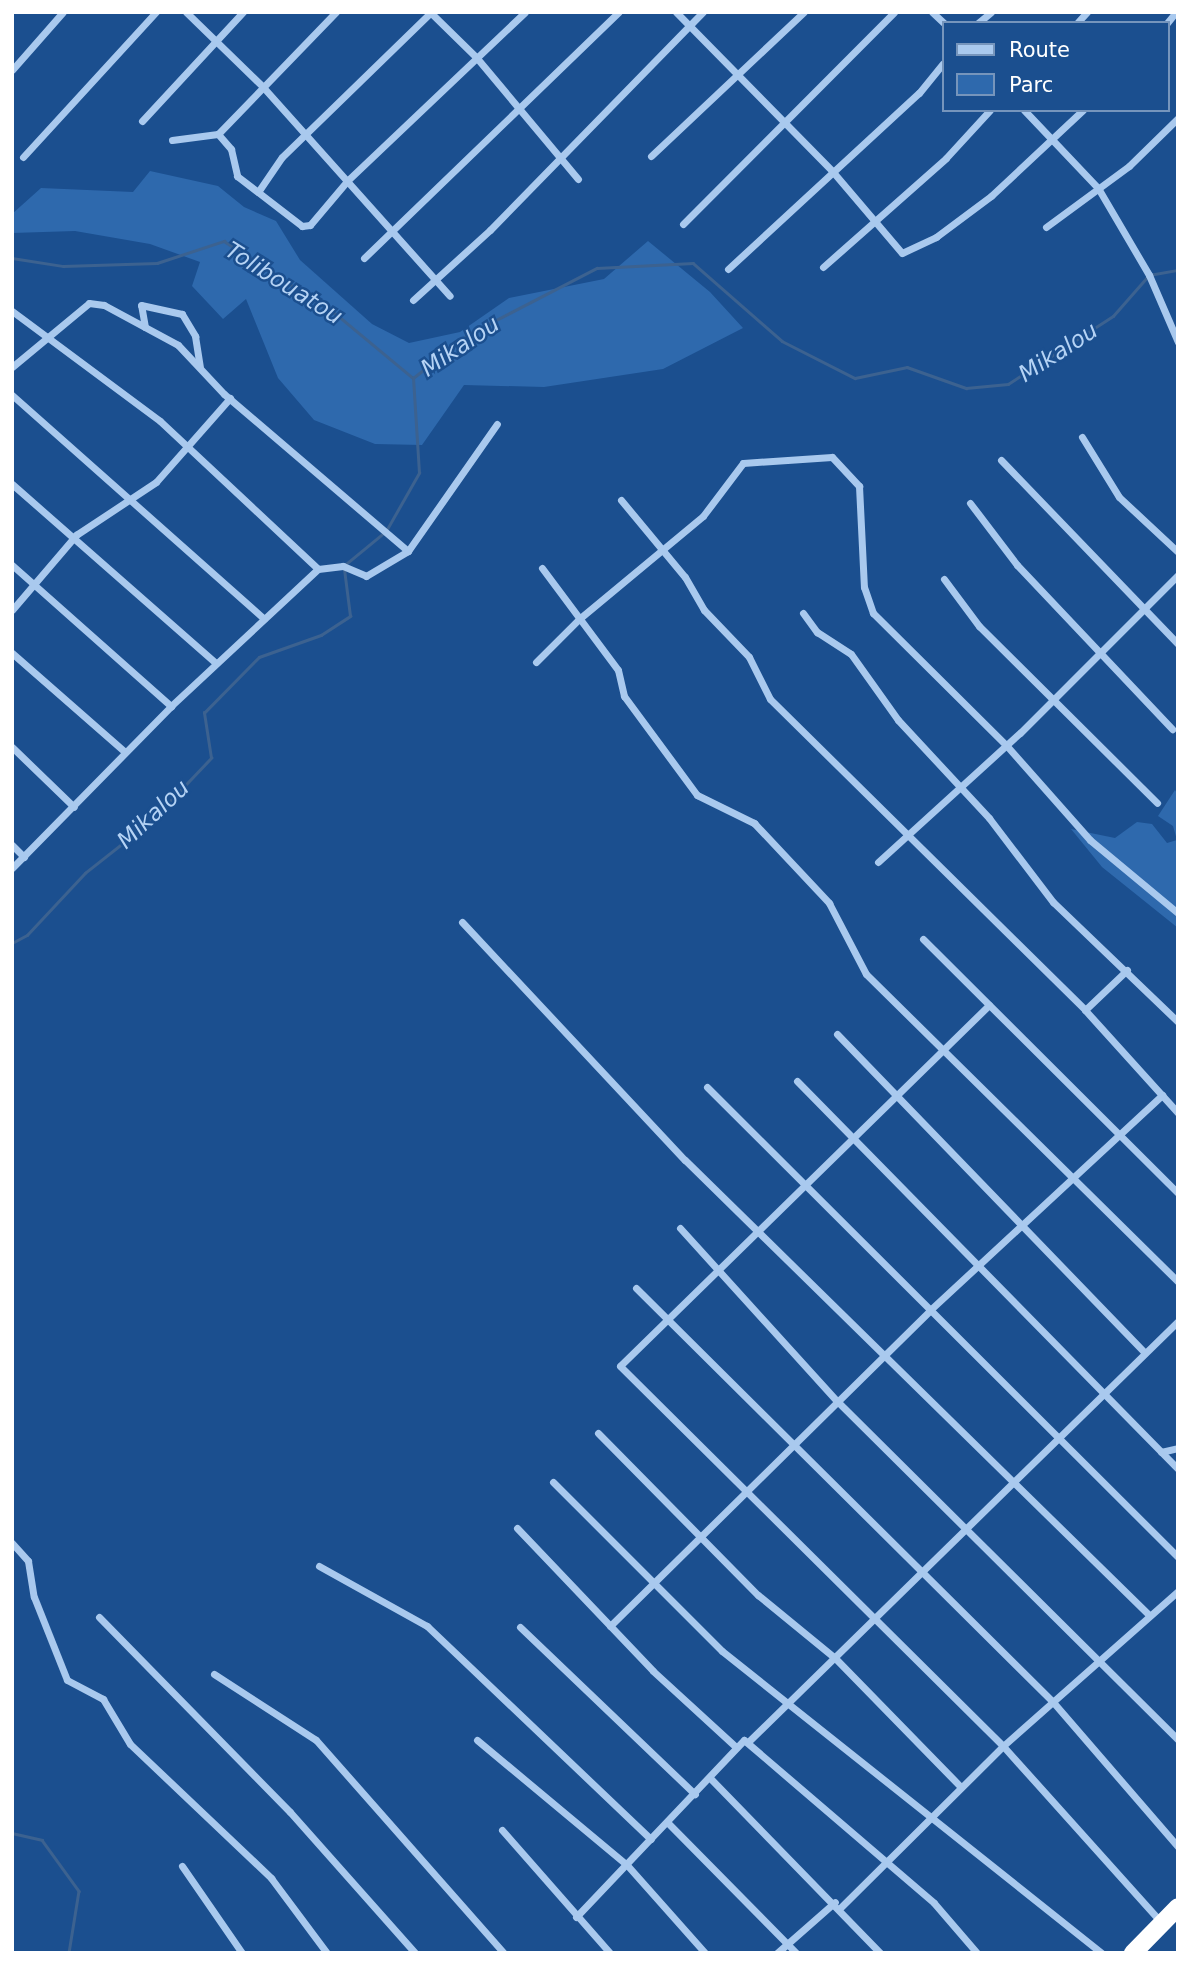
<!DOCTYPE html>
<html>
<head>
<meta charset="utf-8">
<style>
  body { margin:0 }
  #map { position:relative; width:1190px; height:1965px; overflow:hidden; background:#1b4f8f; font-family:"DejaVu Sans",sans-serif }
  div>[style] { position:absolute }
  .green>* { inset:0; background:#2e69ad }
  .stream>* { height:2.5px; margin:-1.25px; padding:0 1.25px; transform-origin:1.25px; border-radius:1.25px; background:#3c6290 }
  .street>* { height:7px; margin:-3.5px; padding:0 3.5px; transform-origin:3.5px; border-radius:3.5px; background:#a9c9ee }
  .highway>* { height:18px; margin:-9px; padding:0 9px; transform-origin:9px; border-radius:9px; background:#fff }
  span { translate:-50% -50%; white-space:nowrap; text-align:center; line-height:1.15; -webkit-text-stroke:5px #1b4f8f; paint-order:stroke }
  .water-label { font-size:23px; color:#b5d3f5; font-style:italic }
  .frame { position:absolute; inset:0; border:14px solid #fff; pointer-events:none }
  .legend { position:absolute; left:942px; top:21px; width:228px; height:91px; box-sizing:border-box; background:#1b4f8f; border:2px solid #7695bc; margin:0; padding:9px 12px; list-style:none; font-size:21px; color:#fff }
  .legend li { display:flex; align-items:center; gap:14px; height:35px }
  .legend b { width:35px; border:2px solid #7695bc }
</style>
</head>
<body>
<div id="map">
  <div class="green">
    <div style="clip-path:polygon(150px 171px,218px 186px,244px 207px,276px 221px,300px 260px,372px 324px,409px 343px,460px 332px,509px 298px,604px 279px,648px 241px,710px 292px,743px 328px,663px 369px,544px 387px,464px 385px,422px 445px,375px 444px,314px 420px,278px 378px,246px 299px,223px 319px,192px 286px,200px 262px,150px 244px,75px 231px,12px 233px,12px 214px,41px 188px,133px 192px)"></div>
    <div style="clip-path:polygon(1175px 790px,1178px 795px,1178px 928px,1102px 867px,1071px 829px,1115px 838px,1137px 822px,1152px 824px,1167px 843px,1177px 840px,1173px 826px,1158px 816px)"></div>
  </div>
  <div class="stream">
    <div style="left:12px;top:258px;width:52px;rotate:8.9deg"></div>
    <div style="left:63px;top:266px;width:94px;rotate:-1.8deg"></div>
    <div style="left:157px;top:263px;width:71px;rotate:-18.2deg"></div>
    <div style="left:224px;top:241px;width:134px;rotate:33.1deg"></div>
    <div style="left:336px;top:314px;width:100px;rotate:39.7deg"></div>
    <div style="left:413px;top:378px;width:71px;rotate:-38.2deg"></div>
    <div style="left:469px;top:334px;width:144px;rotate:-27.3deg"></div>
    <div style="left:597px;top:268px;width:96px;rotate:-3deg"></div>
    <div style="left:693px;top:263px;width:118px;rotate:41.2deg"></div>
    <div style="left:782px;top:341px;width:82px;rotate:26.9deg"></div>
    <div style="left:855px;top:378px;width:53px;rotate:-11.9deg"></div>
    <div style="left:907px;top:367px;width:63px;rotate:19.6deg"></div>
    <div style="left:966px;top:388px;width:42px;rotate:-5.4deg"></div>
    <div style="left:1008px;top:384px;width:125px;rotate:-32.9deg"></div>
    <div style="left:1113px;top:316px;width:55px;rotate:-48.7deg"></div>
    <div style="left:1149px;top:275px;width:29px;rotate:-10deg"></div>
    <div style="left:346px;top:564px;width:52px;rotate:-39.5deg"></div>
    <div style="left:386px;top:531px;width:67px;rotate:-60.4deg"></div>
    <div style="left:419px;top:473px;width:95px;rotate:-93.6deg"></div>
    <div style="left:12px;top:943px;width:17px;rotate:-28deg"></div>
    <div style="left:27px;top:935px;width:85px;rotate:-46.9deg"></div>
    <div style="left:85px;top:873px;width:85px;rotate:-38.3deg"></div>
    <div style="left:152px;top:820px;width:86px;rotate:-46.4deg"></div>
    <div style="left:211px;top:758px;width:46px;rotate:-98.8deg"></div>
    <div style="left:204px;top:713px;width:78px;rotate:-45.5deg"></div>
    <div style="left:259px;top:657px;width:66px;rotate:-19.5deg"></div>
    <div style="left:321px;top:635px;width:35px;rotate:-33deg"></div>
    <div style="left:350px;top:616px;width:47px;rotate:-97.3deg"></div>
    <div style="left:12px;top:1833px;width:31px;rotate:13deg"></div>
    <div style="left:42px;top:1840px;width:63px;rotate:54deg"></div>
    <div style="left:79px;top:1891px;width:63px;rotate:99.2deg"></div>
  </div>
  <div class="street">
    <div style="left:186px;top:12px;width:107px;rotate:44.2deg"></div>
    <div style="left:263px;top:87px;width:280px;rotate:48.2deg"></div>
    <div style="left:430px;top:12px;width:64px;rotate:44.4deg"></div>
    <div style="left:476px;top:57px;width:159px;rotate:50.1deg"></div>
    <div style="left:676px;top:12px;width:224px;rotate:45.5deg"></div>
    <div style="left:833px;top:172px;width:106px;rotate:49.6deg"></div>
    <div style="left:902px;top:253px;width:38px;rotate:-25deg"></div>
    <div style="left:936px;top:237px;width:69px;rotate:-36.7deg"></div>
    <div style="left:991px;top:196px;width:126px;rotate:-43.1deg"></div>
    <div style="left:932px;top:12px;width:16px;rotate:43deg"></div>
    <div style="left:978px;top:23px;width:17px;rotate:-40deg"></div>
    <div style="left:1077px;top:23px;width:15px;rotate:-48deg"></div>
    <div style="left:1167px;top:23px;width:14px;rotate:-51deg"></div>
    <div style="left:12px;top:70px;width:77px;rotate:-48.7deg"></div>
    <div style="left:1024px;top:110px;width:108px;rotate:46.5deg"></div>
    <div style="left:1098px;top:188px;width:101px;rotate:59.6deg"></div>
    <div style="left:1149px;top:275px;width:73px;rotate:66.6deg"></div>
    <div style="left:142px;top:121px;width:149px;rotate:-47.2deg"></div>
    <div style="left:218px;top:134px;width:20px;rotate:49deg"></div>
    <div style="left:231px;top:149px;width:28px;rotate:77deg"></div>
    <div style="left:237px;top:176px;width:82px;rotate:37.6deg"></div>
    <div style="left:302px;top:226px;width:8px;rotate:-7deg"></div>
    <div style="left:310px;top:225px;width:57px;rotate:-49.9deg"></div>
    <div style="left:347px;top:181px;width:245px;rotate:-43.5deg"></div>
    <div style="left:172px;top:140px;width:46px;rotate:-7.4deg"></div>
    <div style="left:218px;top:134px;width:170px;rotate:-46deg"></div>
    <div style="left:651px;top:156px;width:210px;rotate:-43.3deg"></div>
    <div style="left:23px;top:157px;width:197px;rotate:-47.5deg"></div>
    <div style="left:258px;top:192px;width:42px;rotate:-55.6deg"></div>
    <div style="left:282px;top:157px;width:208px;rotate:-44.2deg"></div>
    <div style="left:683px;top:224px;width:299px;rotate:-45.1deg"></div>
    <div style="left:1046px;top:227px;width:103px;rotate:-36.3deg"></div>
    <div style="left:1129px;top:166px;width:69px;rotate:-44.4deg"></div>
    <div style="left:364px;top:258px;width:354px;rotate:-44deg"></div>
    <div style="left:823px;top:267px;width:164px;rotate:-41.5deg"></div>
    <div style="left:946px;top:158px;width:65px;rotate:-47.5deg"></div>
    <div style="left:728px;top:269px;width:260px;rotate:-42.7deg"></div>
    <div style="left:919px;top:93px;width:38px;rotate:-51deg"></div>
    <div style="left:413px;top:300px;width:104px;rotate:-42.3deg"></div>
    <div style="left:490px;top:230px;width:305px;rotate:-45.7deg"></div>
    <div style="left:12px;top:311px;width:184px;rotate:36.6deg"></div>
    <div style="left:160px;top:421px;width:216px;rotate:43.1deg"></div>
    <div style="left:145px;top:327px;width:22px;rotate:-100deg"></div>
    <div style="left:141px;top:305px;width:42px;rotate:12.4deg"></div>
    <div style="left:182px;top:314px;width:26px;rotate:59deg"></div>
    <div style="left:195px;top:336px;width:31px;rotate:81deg"></div>
    <div style="left:12px;top:367px;width:100px;rotate:-39.7deg"></div>
    <div style="left:89px;top:303px;width:15px;rotate:8deg"></div>
    <div style="left:104px;top:305px;width:84px;rotate:28.4deg"></div>
    <div style="left:178px;top:345px;width:67px;rotate:46.8deg"></div>
    <div style="left:224px;top:394px;width:242px;rotate:40.5deg"></div>
    <div style="left:12px;top:395px;width:337px;rotate:41.6deg"></div>
    <div style="left:1082px;top:437px;width:70px;rotate:58.3deg"></div>
    <div style="left:1119px;top:497px;width:81px;rotate:43deg"></div>
    <div style="left:1001px;top:460px;width:255px;rotate:46.1deg"></div>
    <div style="left:12px;top:484px;width:271px;rotate:41.3deg"></div>
    <div style="left:621px;top:500px;width:100px;rotate:50.3deg"></div>
    <div style="left:685px;top:577px;width:38px;rotate:60deg"></div>
    <div style="left:704px;top:610px;width:65px;rotate:46.2deg"></div>
    <div style="left:749px;top:657px;width:47px;rotate:63.4deg"></div>
    <div style="left:770px;top:699px;width:443px;rotate:44.6deg"></div>
    <div style="left:1085px;top:1010px;width:139px;rotate:47.9deg"></div>
    <div style="left:970px;top:503px;width:78px;rotate:52.8deg"></div>
    <div style="left:1017px;top:565px;width:226px;rotate:46.6deg"></div>
    <div style="left:12px;top:565px;width:213px;rotate:41.6deg"></div>
    <div style="left:542px;top:568px;width:127px;rotate:53.3deg"></div>
    <div style="left:618px;top:670px;width:27px;rotate:77deg"></div>
    <div style="left:624px;top:696px;width:123px;rotate:53.6deg"></div>
    <div style="left:697px;top:795px;width:64px;rotate:26.2deg"></div>
    <div style="left:754px;top:823px;width:110px;rotate:46.8deg"></div>
    <div style="left:829px;top:903px;width:80px;rotate:62.5deg"></div>
    <div style="left:866px;top:974px;width:438px;rotate:44.6deg"></div>
    <div style="left:944px;top:579px;width:59px;rotate:53.3deg"></div>
    <div style="left:979px;top:626px;width:251px;rotate:44.8deg"></div>
    <div style="left:12px;top:610px;width:99px;rotate:-49.5deg"></div>
    <div style="left:76px;top:535px;width:96px;rotate:-33.5deg"></div>
    <div style="left:156px;top:482px;width:112px;rotate:-48.6deg"></div>
    <div style="left:803px;top:613px;width:24px;rotate:54deg"></div>
    <div style="left:817px;top:632px;width:40px;rotate:32.9deg"></div>
    <div style="left:851px;top:654px;width:81px;rotate:54.5deg"></div>
    <div style="left:898px;top:720px;width:134px;rotate:47.1deg"></div>
    <div style="left:989px;top:818px;width:106px;rotate:52.7deg"></div>
    <div style="left:1053px;top:902px;width:173px;rotate:43.8deg"></div>
    <div style="left:12px;top:653px;width:150px;rotate:41.2deg"></div>
    <div style="left:536px;top:662px;width:61px;rotate:-45deg"></div>
    <div style="left:579px;top:619px;width:161px;rotate:-39.7deg"></div>
    <div style="left:703px;top:516px;width:66px;rotate:-53deg"></div>
    <div style="left:743px;top:463px;width:89px;rotate:-3.9deg"></div>
    <div style="left:832px;top:457px;width:40px;rotate:47deg"></div>
    <div style="left:859px;top:486px;width:101px;rotate:87.2deg"></div>
    <div style="left:864px;top:587px;width:28px;rotate:71deg"></div>
    <div style="left:873px;top:613px;width:187px;rotate:44.8deg"></div>
    <div style="left:1006px;top:745px;width:127px;rotate:48.5deg"></div>
    <div style="left:1090px;top:840px;width:114px;rotate:39.7deg"></div>
    <div style="left:12px;top:747px;width:86px;rotate:44.1deg"></div>
    <div style="left:12px;top:845px;width:17px;rotate:45deg"></div>
    <div style="left:878px;top:862px;width:192px;rotate:-42.3deg"></div>
    <div style="left:1020px;top:733px;width:223px;rotate:-45deg"></div>
    <div style="left:12px;top:868px;width:227px;rotate:-45.5deg"></div>
    <div style="left:171px;top:706px;width:201px;rotate:-43deg"></div>
    <div style="left:318px;top:569px;width:25px;rotate:-7deg"></div>
    <div style="left:343px;top:566px;width:25px;rotate:23deg"></div>
    <div style="left:366px;top:576px;width:49px;rotate:-30.8deg"></div>
    <div style="left:408px;top:551px;width:155px;rotate:-55deg"></div>
    <div style="left:462px;top:922px;width:326px;rotate:46.9deg"></div>
    <div style="left:685px;top:1160px;width:650px;rotate:44.44deg"></div>
    <div style="left:923px;top:939px;width:360px;rotate:44.9deg"></div>
    <div style="left:989px;top:1005px;width:516px;rotate:135.63deg"></div>
    <div style="left:620px;top:1366px;width:540px;rotate:44.77deg"></div>
    <div style="left:1003px;top:1746px;width:238px;rotate:48.1deg"></div>
    <div style="left:1085px;top:1010px;width:58px;rotate:-43.6deg"></div>
    <div style="left:837px;top:1034px;width:443px;rotate:46deg"></div>
    <div style="left:797px;top:1081px;width:544px;rotate:45.52deg"></div>
    <div style="left:707px;top:1087px;width:665px;rotate:44.94deg"></div>
    <div style="left:680px;top:1228px;width:235px;rotate:47.8deg"></div>
    <div style="left:838px;top:1402px;width:479px;rotate:44.8deg"></div>
    <div style="left:636px;top:1288px;width:588px;rotate:44.79deg"></div>
    <div style="left:1053px;top:1702px;width:191px;rotate:49.2deg"></div>
    <div style="left:598px;top:1433px;width:228px;rotate:45.4deg"></div>
    <div style="left:758px;top:1595px;width:99px;rotate:39.3deg"></div>
    <div style="left:835px;top:1658px;width:180px;rotate:45.7deg"></div>
    <div style="left:1161px;top:1452px;width:17px;rotate:-13deg"></div>
    <div style="left:553px;top:1482px;width:239px;rotate:45deg"></div>
    <div style="left:722px;top:1651px;width:485px;rotate:38.5deg"></div>
    <div style="left:517px;top:1528px;width:197px;rotate:46.4deg"></div>
    <div style="left:653px;top:1671px;width:113px;rotate:42.5deg"></div>
    <div style="left:12px;top:1543px;width:24px;rotate:48deg"></div>
    <div style="left:28px;top:1561px;width:36px;rotate:81deg"></div>
    <div style="left:34px;top:1597px;width:89px;rotate:68.3deg"></div>
    <div style="left:67px;top:1680px;width:41px;rotate:27.8deg"></div>
    <div style="left:103px;top:1699px;width:52px;rotate:59deg"></div>
    <div style="left:130px;top:1744px;width:195px;rotate:43.5deg"></div>
    <div style="left:271px;top:1878px;width:94px;rotate:53.3deg"></div>
    <div style="left:319px;top:1566px;width:124px;rotate:29.1deg"></div>
    <div style="left:427px;top:1626px;width:309px;rotate:43.6deg"></div>
    <div style="left:99px;top:1617px;width:273px;rotate:45.6deg"></div>
    <div style="left:290px;top:1812px;width:188px;rotate:48.4deg"></div>
    <div style="left:610px;top:1626px;width:448px;rotate:-44.6deg"></div>
    <div style="left:929px;top:1311px;width:318px;rotate:-42.8deg"></div>
    <div style="left:520px;top:1627px;width:242px;rotate:43.7deg"></div>
    <div style="left:214px;top:1674px;width:121px;rotate:32.9deg"></div>
    <div style="left:316px;top:1740px;width:284px;rotate:48.6deg"></div>
    <div style="left:477px;top:1740px;width:195px;rotate:39.8deg"></div>
    <div style="left:627px;top:1865px;width:118px;rotate:48.4deg"></div>
    <div style="left:748px;top:1742px;width:602px;rotate:-44.39deg"></div>
    <div style="left:711px;top:1779px;width:243px;rotate:45.8deg"></div>
    <div style="left:669px;top:1824px;width:181px;rotate:45.4deg"></div>
    <div style="left:502px;top:1830px;width:164px;rotate:48.7deg"></div>
    <div style="left:182px;top:1866px;width:106px;rotate:55.4deg"></div>
    <div style="left:841px;top:1907px;width:228px;rotate:-44.8deg"></div>
    <div style="left:1003px;top:1746px;width:234px;rotate:-41.5deg"></div>
    <div style="left:576px;top:1917px;width:244px;rotate:-46.5deg"></div>
    <div style="left:744px;top:1740px;width:250px;rotate:40.6deg"></div>
    <div style="left:934px;top:1903px;width:66px;rotate:49.3deg"></div>
    <div style="left:777px;top:1953px;width:77px;rotate:-41.3deg"></div>
  </div>
  <div class="highway">
    <div style="left:1133px;top:1953px;width:64px;rotate:-45.6deg"></div>
  </div>
  <div class="water-label">
    <span style="left:284px;top:283px;rotate:32deg">Tolibouatou</span>
    <span style="left:460px;top:346px;rotate:-34deg">Mikalou</span>
    <span style="left:1058px;top:352px;rotate:-33deg">Mikalou</span>
    <span style="left:153px;top:814px;rotate:-43deg">Mikalou</span>
  </div>
  <div class="frame"></div>
  <ul class="legend">
  <li><b style="height:9px;background:#a9c9ee"></b>Route</li>
  <li><b style="height:19px;background:#2e69ad"></b>Parc</li>
  </ul>
</div>
</body>
</html>
